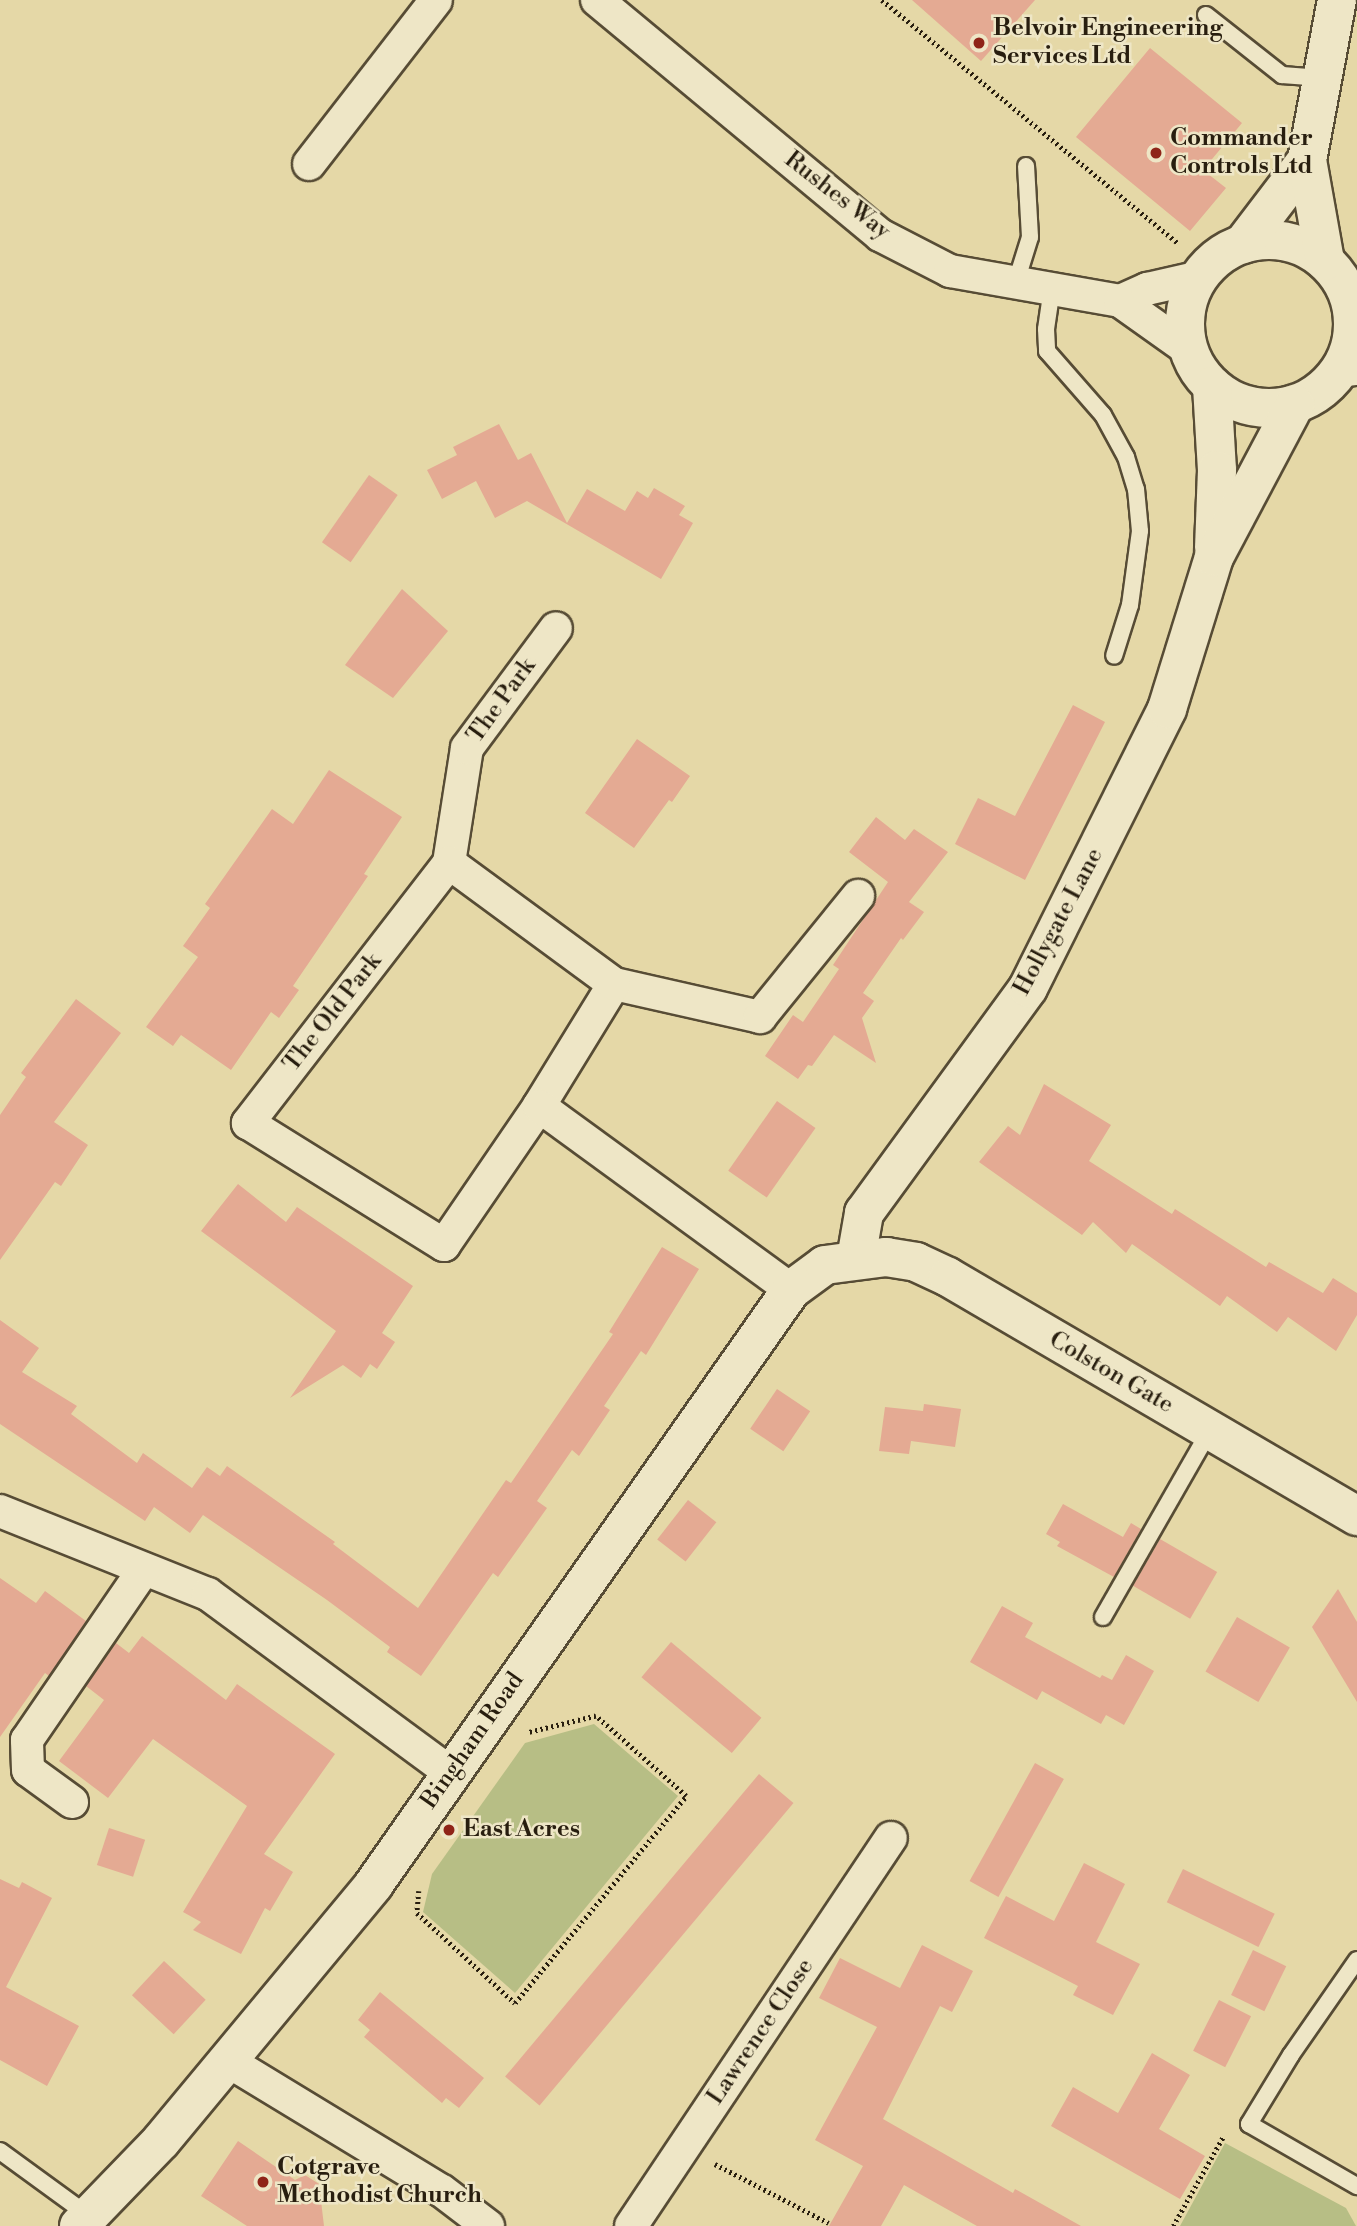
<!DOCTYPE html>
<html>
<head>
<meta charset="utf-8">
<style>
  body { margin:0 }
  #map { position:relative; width:1357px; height:2226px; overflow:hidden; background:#e5d8a7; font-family:"Libre Bodoni",serif }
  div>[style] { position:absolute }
  .green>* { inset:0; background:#b7be85 }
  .building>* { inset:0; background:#e4aa93; transform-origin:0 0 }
  .path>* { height:4.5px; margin-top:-2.25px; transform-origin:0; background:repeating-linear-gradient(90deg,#281e0f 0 2px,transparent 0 5.5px) }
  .roads { filter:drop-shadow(2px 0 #574c35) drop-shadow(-2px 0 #574c35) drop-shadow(0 2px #574c35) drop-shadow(0 -2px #574c35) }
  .lane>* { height:16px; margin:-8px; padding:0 8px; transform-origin:8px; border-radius:8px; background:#eee6c6 }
  .street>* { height:32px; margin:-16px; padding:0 16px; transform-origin:16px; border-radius:16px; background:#eee6c6 }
  .secondary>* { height:38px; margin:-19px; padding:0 19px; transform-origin:19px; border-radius:19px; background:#eee6c6 }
  .secondary>.ring { margin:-19px; padding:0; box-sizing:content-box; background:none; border:38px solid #eee6c6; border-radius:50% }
  .dots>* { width:19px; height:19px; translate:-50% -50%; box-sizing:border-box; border:4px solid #eee6c6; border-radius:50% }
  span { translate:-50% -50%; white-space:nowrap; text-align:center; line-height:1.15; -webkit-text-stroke:5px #eee6c6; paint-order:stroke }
  .poi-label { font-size:24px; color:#281e0f; font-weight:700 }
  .left { translate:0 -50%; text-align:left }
  .street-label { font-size:24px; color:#281e0f }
</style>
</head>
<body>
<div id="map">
  <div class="green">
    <div style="clip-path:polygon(594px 1724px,678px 1796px,515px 1993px,423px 1912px,432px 1874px,525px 1743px)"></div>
    <div style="clip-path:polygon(1225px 2143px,1346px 2208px,1356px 2226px,1180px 2226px)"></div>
  </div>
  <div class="building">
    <div style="clip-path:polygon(912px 0,1035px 0,981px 61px)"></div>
    <div style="clip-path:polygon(1150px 48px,1242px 123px,1203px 170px,1226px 188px,1190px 231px,1076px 137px)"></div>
    <div style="clip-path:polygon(499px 424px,518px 460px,531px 453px,567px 523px,587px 489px,625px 511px,637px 491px,648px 498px,654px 488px,685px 506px,679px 515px,693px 523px,661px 579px,527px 501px,495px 518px,476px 481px,442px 499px,427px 470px,457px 455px,453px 447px)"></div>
    <div style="left:369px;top:475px;width:35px;height:82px;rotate:35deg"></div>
    <div style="clip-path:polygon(402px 589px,448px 631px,393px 698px,345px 665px)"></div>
    <div style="clip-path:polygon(1073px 705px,1105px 722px,1025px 880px,955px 844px,978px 798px,1015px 816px)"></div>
    <div style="clip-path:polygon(637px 739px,690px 776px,672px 802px,669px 800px,634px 848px,585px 813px)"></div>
    <div style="clip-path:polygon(329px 770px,402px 817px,364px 874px,368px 876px,293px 986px,299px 990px,279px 1018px,271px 1012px,231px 1070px,181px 1035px,173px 1046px,146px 1027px,198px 957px,183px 946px,210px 908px,205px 904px,272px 809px,293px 824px)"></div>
    <div style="clip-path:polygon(876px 817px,905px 840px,914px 829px,948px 852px,909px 902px,924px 912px,903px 940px,901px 938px,863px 993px,874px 1001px,862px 1018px,876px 1063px,834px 1035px,812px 1066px,808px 1065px,798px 1079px,765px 1056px,793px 1015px,803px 1022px,839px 969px,833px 965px,888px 882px,849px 852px)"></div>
    <div style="clip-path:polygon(76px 999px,121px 1033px,54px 1122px,88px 1145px,61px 1186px,55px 1182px,0 1260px,0 1115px,26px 1077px,21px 1073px)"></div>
    <div style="clip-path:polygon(1044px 1084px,1111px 1125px,1089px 1161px,1172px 1214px,1175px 1209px,1266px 1267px,1269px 1262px,1323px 1293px,1333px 1278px,1357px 1293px,1357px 1315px,1336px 1351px,1288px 1317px,1277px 1332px,1227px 1296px,1220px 1306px,1132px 1244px,1126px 1253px,1093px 1222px,1082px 1235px,979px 1162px,1008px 1126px,1020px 1135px)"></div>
    <div style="left:777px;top:1101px;width:47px;height:85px;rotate:35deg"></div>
    <div style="clip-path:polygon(238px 1184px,286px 1222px,297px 1207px,413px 1286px,382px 1333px,395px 1342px,377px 1369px,370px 1364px,361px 1378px,343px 1365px,290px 1398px,336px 1331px,201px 1231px)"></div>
    <div style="clip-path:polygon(662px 1247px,699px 1269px,646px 1355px,641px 1351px,604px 1406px,610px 1410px,579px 1456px,572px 1450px,537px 1501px,547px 1508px,498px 1577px,493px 1573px,421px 1676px,387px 1652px,390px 1647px,327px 1600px,203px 1515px,190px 1533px,154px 1507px,145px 1521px,0 1424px,0 1320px,39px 1348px,22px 1372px,77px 1406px,71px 1414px,137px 1463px,143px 1453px,192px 1488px,207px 1467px,220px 1476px,227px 1466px,335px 1542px,333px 1544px,418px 1608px,506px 1480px,511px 1483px,613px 1334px,609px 1332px)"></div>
    <div style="left:777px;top:1389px;width:40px;height:48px;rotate:34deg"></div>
    <div style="clip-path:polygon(924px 1404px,961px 1409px,955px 1447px,911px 1441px,909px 1454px,879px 1451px,885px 1407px,923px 1411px)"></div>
    <div style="left:688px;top:1500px;width:36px;height:50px;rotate:38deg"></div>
    <div style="clip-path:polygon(1063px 1504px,1123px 1537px,1131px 1523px,1141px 1529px,1114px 1577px,1057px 1546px,1060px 1542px,1046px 1534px)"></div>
    <div style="left:1160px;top:1539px;width:66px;height:54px;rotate:30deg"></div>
    <div style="clip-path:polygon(0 1578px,36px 1603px,45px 1591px,86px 1621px,49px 1676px,45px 1673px,0 1737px)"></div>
    <div style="clip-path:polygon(1338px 1589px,1357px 1622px,1357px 1702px,1312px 1627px)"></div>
    <div style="clip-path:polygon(1002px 1606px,1033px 1623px,1025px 1637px,1100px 1678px,1102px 1675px,1112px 1680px,1126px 1655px,1154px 1671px,1124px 1725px,1106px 1715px,1101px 1724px,1042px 1691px,1037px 1700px,970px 1662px)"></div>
    <div style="left:1237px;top:1617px;width:61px;height:63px;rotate:30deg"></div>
    <div style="clip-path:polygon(142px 1636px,226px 1700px,237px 1684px,335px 1754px,264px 1854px,293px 1872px,270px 1911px,265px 1908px,241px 1954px,193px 1930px,201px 1922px,183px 1912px,247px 1806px,153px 1739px,108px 1798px,59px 1761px,104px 1700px,86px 1686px,116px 1643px,129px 1653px)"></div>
    <div style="left:671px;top:1642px;width:118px;height:46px;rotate:40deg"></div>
    <div style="left:1035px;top:1763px;width:33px;height:135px;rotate:29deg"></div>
    <div style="left:759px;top:1774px;width:45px;height:395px;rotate:40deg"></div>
    <div style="left:109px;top:1828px;width:38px;height:39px;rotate:18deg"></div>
    <div style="clip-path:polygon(1084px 1863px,1125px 1884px,1096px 1942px,1140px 1964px,1113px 2015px,1073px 1995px,1078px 1986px,984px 1938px,1006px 1896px,1054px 1921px)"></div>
    <div style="left:1183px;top:1869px;width:102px;height:37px;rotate:26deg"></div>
    <div style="clip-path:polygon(0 1879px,19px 1888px,22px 1882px,52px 1898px,6px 1987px,79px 2026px,47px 2086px,0 2060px)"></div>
    <div style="clip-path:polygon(922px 1945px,973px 1971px,952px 2012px,940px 2006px,883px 2119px,1013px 2193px,1015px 2189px,1081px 2226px,977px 2226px,904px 2185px,881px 2226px,829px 2226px,863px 2166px,815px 2140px,877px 2027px,819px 1998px,840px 1958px,900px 1988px)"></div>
    <div style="left:1253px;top:1950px;width:37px;height:50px;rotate:26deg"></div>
    <div style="left:164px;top:1961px;width:57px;height:47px;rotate:43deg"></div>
    <div style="clip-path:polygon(380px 1992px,484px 2078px,459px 2108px,446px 2098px,442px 2103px,364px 2037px,370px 2030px,358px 2020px)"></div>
    <div style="left:1219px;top:2000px;width:36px;height:57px;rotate:27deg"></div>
    <div style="clip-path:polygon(1152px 2053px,1190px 2075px,1159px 2129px,1205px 2156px,1180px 2199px,1051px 2126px,1073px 2087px,1118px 2113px)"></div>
    <div style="clip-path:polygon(238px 2141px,295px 2180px,305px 2175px,319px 2184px,324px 2226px,247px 2226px,201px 2196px)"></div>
  </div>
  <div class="path">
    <div style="left:882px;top:0;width:384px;rotate:39.4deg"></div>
    <div style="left:419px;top:1891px;width:22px;rotate:95deg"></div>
    <div style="left:417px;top:1913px;width:133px;rotate:42.6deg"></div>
    <div style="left:515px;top:2003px;width:268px;rotate:-50.4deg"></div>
    <div style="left:686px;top:1796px;width:120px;rotate:-138.4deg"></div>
    <div style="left:596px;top:1716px;width:71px;rotate:166.2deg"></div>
    <div style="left:715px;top:2164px;width:128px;rotate:27.4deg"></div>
    <div style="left:1173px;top:2226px;width:104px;rotate:-60.7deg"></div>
  </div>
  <div class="roads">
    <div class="lane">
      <div style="left:1206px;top:15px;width:97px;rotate:38.3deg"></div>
      <div style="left:1282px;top:75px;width:40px;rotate:4.3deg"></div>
      <div style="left:1016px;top:282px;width:47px;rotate:-72.7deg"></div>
      <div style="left:1030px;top:237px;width:71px;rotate:-93.2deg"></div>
      <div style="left:1052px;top:288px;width:41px;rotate:98.3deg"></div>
      <div style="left:1046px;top:329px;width:22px;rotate:87deg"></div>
      <div style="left:1047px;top:351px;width:85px;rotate:48.8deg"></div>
      <div style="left:1103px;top:415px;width:48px;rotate:61.3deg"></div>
      <div style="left:1126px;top:457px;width:34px;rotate:73deg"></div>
      <div style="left:1136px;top:489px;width:42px;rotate:84.6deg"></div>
      <div style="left:1140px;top:531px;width:75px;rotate:97.7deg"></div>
      <div style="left:1130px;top:605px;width:53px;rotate:107.4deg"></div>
      <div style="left:1103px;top:1617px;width:215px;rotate:-60.2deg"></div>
      <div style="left:1357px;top:1960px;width:116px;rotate:124.8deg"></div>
      <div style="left:1291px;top:2055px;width:81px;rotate:121.3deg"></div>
      <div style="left:1249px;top:2124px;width:125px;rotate:29.9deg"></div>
      <div style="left:0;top:2151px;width:110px;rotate:36.1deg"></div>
    </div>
    <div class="street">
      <div style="left:597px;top:0;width:368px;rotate:39.7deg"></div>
      <div style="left:880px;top:235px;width:79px;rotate:27.2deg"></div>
      <div style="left:950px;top:271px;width:173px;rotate:10deg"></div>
      <div style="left:1120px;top:301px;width:85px;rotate:35.4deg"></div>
      <div style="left:309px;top:164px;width:207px;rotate:-52.2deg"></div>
      <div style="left:1120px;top:301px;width:30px;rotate:-24deg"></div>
      <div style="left:1147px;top:289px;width:54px;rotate:-12.8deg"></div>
      <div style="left:1350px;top:306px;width:8px;rotate:30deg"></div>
      <div style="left:1337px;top:371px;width:20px;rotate:-6deg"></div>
      <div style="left:449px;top:863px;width:116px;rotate:-81.1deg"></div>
      <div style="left:467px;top:748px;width:149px;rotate:-53.4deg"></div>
      <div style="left:614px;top:984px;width:150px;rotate:12.7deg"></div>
      <div style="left:760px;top:1017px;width:156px;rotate:-51deg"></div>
      <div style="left:539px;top:1106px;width:143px;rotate:-58.4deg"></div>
      <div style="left:614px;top:984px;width:205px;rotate:-143.7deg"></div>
      <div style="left:449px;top:863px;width:329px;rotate:127.7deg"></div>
      <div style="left:248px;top:1123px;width:231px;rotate:31.9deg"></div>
      <div style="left:444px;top:1245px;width:168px;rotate:-55.6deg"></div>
      <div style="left:539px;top:1106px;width:312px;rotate:36.1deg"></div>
      <div style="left:0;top:1511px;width:224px;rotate:21.8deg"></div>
      <div style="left:208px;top:1594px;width:302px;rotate:36.4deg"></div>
      <div style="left:72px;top:1802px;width:54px;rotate:-144deg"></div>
      <div style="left:28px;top:1770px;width:30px;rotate:-92deg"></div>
      <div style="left:27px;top:1740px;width:207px;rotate:-55.6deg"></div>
      <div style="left:228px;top:2061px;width:250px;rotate:31.3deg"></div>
      <div style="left:442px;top:2191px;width:58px;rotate:37.3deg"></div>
      <div style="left:631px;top:2226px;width:467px;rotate:-56.2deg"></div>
    </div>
    <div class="secondary">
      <div class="ring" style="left:1185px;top:240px;width:130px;height:130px"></div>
      <div style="left:1243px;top:244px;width:106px;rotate:-52.7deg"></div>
      <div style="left:1325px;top:261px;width:103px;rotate:-100.1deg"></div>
      <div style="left:1307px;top:160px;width:163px;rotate:-79.4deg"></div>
      <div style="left:1212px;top:386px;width:84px;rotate:86.6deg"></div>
      <div style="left:1217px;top:470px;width:78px;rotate:92.2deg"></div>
      <div style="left:856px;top:1259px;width:47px;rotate:-80.1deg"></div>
      <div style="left:864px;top:1213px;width:278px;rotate:-53.9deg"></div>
      <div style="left:1028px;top:988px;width:312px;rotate:-63.5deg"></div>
      <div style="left:1167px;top:709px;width:159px;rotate:-72.8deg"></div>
      <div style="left:1214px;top:557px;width:173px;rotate:-62.1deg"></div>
      <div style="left:79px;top:2226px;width:118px;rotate:-46deg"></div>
      <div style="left:161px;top:2141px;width:334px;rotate:-50.3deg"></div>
      <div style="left:374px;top:1884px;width:726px;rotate:-54.93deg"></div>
      <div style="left:791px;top:1290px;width:42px;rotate:-36.3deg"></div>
      <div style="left:825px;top:1265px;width:62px;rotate:-7.5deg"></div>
      <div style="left:886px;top:1257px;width:30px;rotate:9deg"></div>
      <div style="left:916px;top:1262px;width:35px;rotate:25deg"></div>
      <div style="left:948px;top:1277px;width:474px;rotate:30.3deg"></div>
    </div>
  </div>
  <div class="dots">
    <div style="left:979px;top:43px;background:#8f2418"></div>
    <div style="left:1156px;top:153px;background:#8f2418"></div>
    <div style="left:449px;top:1830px;background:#8f2418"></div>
    <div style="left:263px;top:2182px;background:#8f2418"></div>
  </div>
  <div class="poi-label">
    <span class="left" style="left:993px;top:43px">Belvoir Engineering<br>Services Ltd</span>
    <span class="left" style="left:1170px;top:153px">Commander<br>Controls Ltd</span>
    <span class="left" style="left:463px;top:1830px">East Acres</span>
    <span class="left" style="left:277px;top:2182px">Cotgrave<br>Methodist Church</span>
  </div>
  <div class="street-label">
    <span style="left:837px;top:196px;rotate:38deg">Rushes Way</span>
    <span style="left:502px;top:701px;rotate:-54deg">The Park</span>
    <span style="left:1059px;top:922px;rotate:-62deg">Hollygate Lane</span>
    <span style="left:333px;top:1013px;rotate:-52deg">The Old Park</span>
    <span style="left:1111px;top:1373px;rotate:30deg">Colston Gate</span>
    <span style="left:473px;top:1741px;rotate:-55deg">Bingham Road</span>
    <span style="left:761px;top:2032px;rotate:-56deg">Lawrence Close</span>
  </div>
</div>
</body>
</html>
